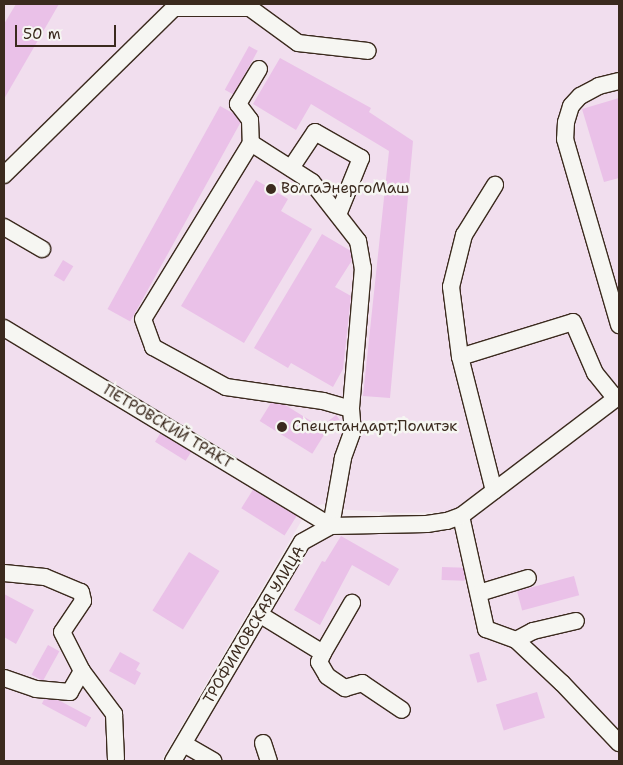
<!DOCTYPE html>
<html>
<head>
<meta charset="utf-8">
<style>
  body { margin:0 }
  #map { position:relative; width:623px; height:765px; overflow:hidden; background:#f4ebf0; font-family:"Shantell Sans",sans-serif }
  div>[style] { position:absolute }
  .built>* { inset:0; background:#f1deee }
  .building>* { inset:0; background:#eac1e8; transform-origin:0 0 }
  .roads { filter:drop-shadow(1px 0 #3b2a1e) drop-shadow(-1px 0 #3b2a1e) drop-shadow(0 1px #3b2a1e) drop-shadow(0 -1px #3b2a1e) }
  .minor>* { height:16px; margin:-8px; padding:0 8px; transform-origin:8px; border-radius:8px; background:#f6f6f2 }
  .dots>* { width:14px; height:14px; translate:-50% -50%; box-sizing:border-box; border:2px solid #f6f6f2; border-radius:50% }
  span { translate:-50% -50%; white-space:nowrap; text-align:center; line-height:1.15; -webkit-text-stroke:5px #f6f6f2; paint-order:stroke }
  .poi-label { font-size:15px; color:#3b2a1e }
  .left { translate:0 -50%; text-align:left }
  .street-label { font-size:15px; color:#3b2a1e }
  .frame { position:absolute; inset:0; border:5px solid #3b2a1e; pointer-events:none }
  .scale { position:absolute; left:15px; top:25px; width:101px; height:22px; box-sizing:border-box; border:2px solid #3b2a1e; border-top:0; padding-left:6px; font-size:15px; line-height:18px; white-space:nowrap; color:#3b2a1e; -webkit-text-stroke:4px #f6f6f2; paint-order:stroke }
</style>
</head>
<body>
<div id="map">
  <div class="built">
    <div style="clip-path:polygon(4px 4px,619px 4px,619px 387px,601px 398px,453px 512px,397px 513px,336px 509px,323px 504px,309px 508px,161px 761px,4px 761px)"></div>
    <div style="clip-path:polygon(619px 405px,619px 761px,185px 761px,302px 542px,331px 526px,405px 531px,454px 528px,478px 515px)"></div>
  </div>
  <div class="building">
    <div style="clip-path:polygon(16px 4px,59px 4px,4px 99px,4px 24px)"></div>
    <div style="left:249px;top:46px;width:10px;height:50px;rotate:29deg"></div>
    <div style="clip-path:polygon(280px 58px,371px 108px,369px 112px,413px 141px,390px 398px,363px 396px,389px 151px,311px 104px,296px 130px,253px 104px)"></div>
    <div style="clip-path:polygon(619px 98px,619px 178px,604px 182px,582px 109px)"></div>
    <div style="left:220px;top:106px;width:26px;height:232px;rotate:29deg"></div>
    <div style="clip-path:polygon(256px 180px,288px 199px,281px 211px,312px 229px,244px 343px,181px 306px)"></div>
    <div style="clip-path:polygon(322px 234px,356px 254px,335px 287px,351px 296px,343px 369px,333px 387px,291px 363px,288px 368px,254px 348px)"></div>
    <div style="left:63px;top:260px;width:12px;height:18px;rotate:31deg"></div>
    <div style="left:274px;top:398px;width:62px;height:27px;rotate:32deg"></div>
    <div style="left:336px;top:415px;width:11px;height:12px;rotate:52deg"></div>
    <div style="left:163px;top:429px;width:36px;height:15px;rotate:32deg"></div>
    <div style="left:254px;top:488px;width:51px;height:24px;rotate:32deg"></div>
    <div style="clip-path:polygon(341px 536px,399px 569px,389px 586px,352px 565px,320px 625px,294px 610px,322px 561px,325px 562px)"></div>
    <div style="left:189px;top:552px;width:36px;height:69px;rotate:32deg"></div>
    <div style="left:442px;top:567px;width:23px;height:13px;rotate:2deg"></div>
    <div style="left:574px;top:576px;width:20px;height:59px;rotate:75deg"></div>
    <div style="clip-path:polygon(4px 594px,34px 610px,16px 644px,4px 637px)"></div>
    <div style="left:48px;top:645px;width:13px;height:34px;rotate:29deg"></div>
    <div style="clip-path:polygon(120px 652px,140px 663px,136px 670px,141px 673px,135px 685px,109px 671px)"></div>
    <div style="left:479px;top:652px;width:29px;height:10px;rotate:74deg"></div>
    <div style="left:537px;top:692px;width:27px;height:43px;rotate:73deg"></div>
    <div style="left:47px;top:694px;width:50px;height:11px;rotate:28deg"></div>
  </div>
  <div class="roads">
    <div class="minor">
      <div style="left:259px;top:69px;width:41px;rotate:121deg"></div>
      <div style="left:238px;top:104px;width:20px;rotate:53deg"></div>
      <div style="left:250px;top:120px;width:23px;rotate:88deg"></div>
      <div style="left:251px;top:143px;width:206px;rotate:121.5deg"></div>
      <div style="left:143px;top:319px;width:30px;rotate:70deg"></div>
      <div style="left:153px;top:347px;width:83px;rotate:28.7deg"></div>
      <div style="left:226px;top:387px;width:98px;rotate:8.2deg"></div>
      <div style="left:323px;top:401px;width:29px;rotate:16deg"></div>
      <div style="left:351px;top:409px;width:21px;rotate:85deg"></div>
      <div style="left:353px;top:430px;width:30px;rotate:110deg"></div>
      <div style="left:343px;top:458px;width:69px;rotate:100deg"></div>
      <div style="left:619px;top:81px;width:21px;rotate:166deg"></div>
      <div style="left:599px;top:86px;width:21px;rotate:152deg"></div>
      <div style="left:580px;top:96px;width:13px;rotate:132deg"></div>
      <div style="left:571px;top:106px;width:17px;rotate:107deg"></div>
      <div style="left:566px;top:122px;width:17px;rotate:93deg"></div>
      <div style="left:565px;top:139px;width:194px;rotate:73.8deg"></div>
      <div style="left:251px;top:143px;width:72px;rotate:32.6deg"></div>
      <div style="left:312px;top:182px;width:75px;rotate:52.1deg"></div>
      <div style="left:358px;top:241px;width:27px;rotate:80deg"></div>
      <div style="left:363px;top:268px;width:142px;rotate:94.9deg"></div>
      <div style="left:291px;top:168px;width:43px;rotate:-56.3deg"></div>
      <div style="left:315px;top:132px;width:53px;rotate:29.5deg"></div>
      <div style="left:361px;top:158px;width:61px;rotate:112deg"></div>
      <div style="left:4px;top:175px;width:238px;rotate:-44.5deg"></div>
      <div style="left:174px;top:8px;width:76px"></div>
      <div style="left:250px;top:8px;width:59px;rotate:36.1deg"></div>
      <div style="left:298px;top:43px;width:70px;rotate:6.5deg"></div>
      <div style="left:4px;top:227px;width:44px;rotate:30.1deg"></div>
      <div style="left:4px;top:328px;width:382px;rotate:31.2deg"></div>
      <div style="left:460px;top:357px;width:118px;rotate:-17.2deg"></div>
      <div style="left:573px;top:322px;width:56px;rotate:66.7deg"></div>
      <div style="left:595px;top:373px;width:32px;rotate:51deg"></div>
      <div style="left:494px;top:491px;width:138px;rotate:-104.2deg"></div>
      <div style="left:460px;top:357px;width:71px;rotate:-97.3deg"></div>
      <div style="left:451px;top:287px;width:54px;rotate:-76deg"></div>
      <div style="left:464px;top:235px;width:59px;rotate:-58.2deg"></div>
      <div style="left:461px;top:516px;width:116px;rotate:77.5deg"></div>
      <div style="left:486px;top:629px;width:32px;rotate:20deg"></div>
      <div style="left:516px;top:640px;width:63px;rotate:43.1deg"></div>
      <div style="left:562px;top:683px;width:83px;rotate:46.5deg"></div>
      <div style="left:4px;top:573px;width:41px;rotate:5.6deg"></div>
      <div style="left:45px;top:577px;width:39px;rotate:23deg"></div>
      <div style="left:81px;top:592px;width:9px;rotate:77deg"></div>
      <div style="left:83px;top:601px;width:37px;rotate:124deg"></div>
      <div style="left:62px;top:632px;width:44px;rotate:62.9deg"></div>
      <div style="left:82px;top:671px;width:24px;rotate:120deg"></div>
      <div style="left:70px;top:692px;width:34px;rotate:-175deg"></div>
      <div style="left:36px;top:689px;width:34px;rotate:-161deg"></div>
      <div style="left:479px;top:593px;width:51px;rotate:-17deg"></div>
      <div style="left:259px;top:614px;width:75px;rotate:31.4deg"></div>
      <div style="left:323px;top:653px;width:58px;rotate:-59.9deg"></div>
      <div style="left:516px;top:640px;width:19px;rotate:-28deg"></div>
      <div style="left:533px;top:631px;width:44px;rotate:-13.1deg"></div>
      <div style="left:323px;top:653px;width:10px;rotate:114deg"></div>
      <div style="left:319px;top:662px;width:16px;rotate:60deg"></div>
      <div style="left:327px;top:676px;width:22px;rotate:34deg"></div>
      <div style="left:345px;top:688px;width:18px;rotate:-16deg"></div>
      <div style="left:362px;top:683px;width:48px;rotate:34deg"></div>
      <div style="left:82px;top:671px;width:54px;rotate:53.3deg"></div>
      <div style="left:114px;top:714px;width:45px;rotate:87.5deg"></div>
      <div style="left:263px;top:743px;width:19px;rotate:72deg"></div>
      <div style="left:184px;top:744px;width:34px;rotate:30deg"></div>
      <div style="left:173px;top:761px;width:254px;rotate:-59.5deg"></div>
      <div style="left:302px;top:542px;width:33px;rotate:-29deg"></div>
      <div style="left:331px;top:526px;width:96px;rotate:-1.2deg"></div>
      <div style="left:427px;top:524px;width:20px;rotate:-9deg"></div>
      <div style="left:447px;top:521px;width:15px;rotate:-20deg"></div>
      <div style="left:461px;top:516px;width:198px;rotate:-37.2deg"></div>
    </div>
  </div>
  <div class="dots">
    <div style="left:271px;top:189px;background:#3b2a1e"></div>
    <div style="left:282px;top:427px;background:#3b2a1e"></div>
  </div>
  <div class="poi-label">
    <span class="left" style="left:281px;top:189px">ВолгаЭнергоМаш</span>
    <span class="left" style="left:292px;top:427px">Спецстандарт;Политэк</span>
  </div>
  <div class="street-label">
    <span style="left:168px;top:427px;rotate:31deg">ПЕТРОВСКИЙ ТРАКТ</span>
    <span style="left:254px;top:625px;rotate:-59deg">ТРОФИМОВСКАЯ УЛИЦА</span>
  </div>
  <div class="frame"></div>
  <div class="scale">50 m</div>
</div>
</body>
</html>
